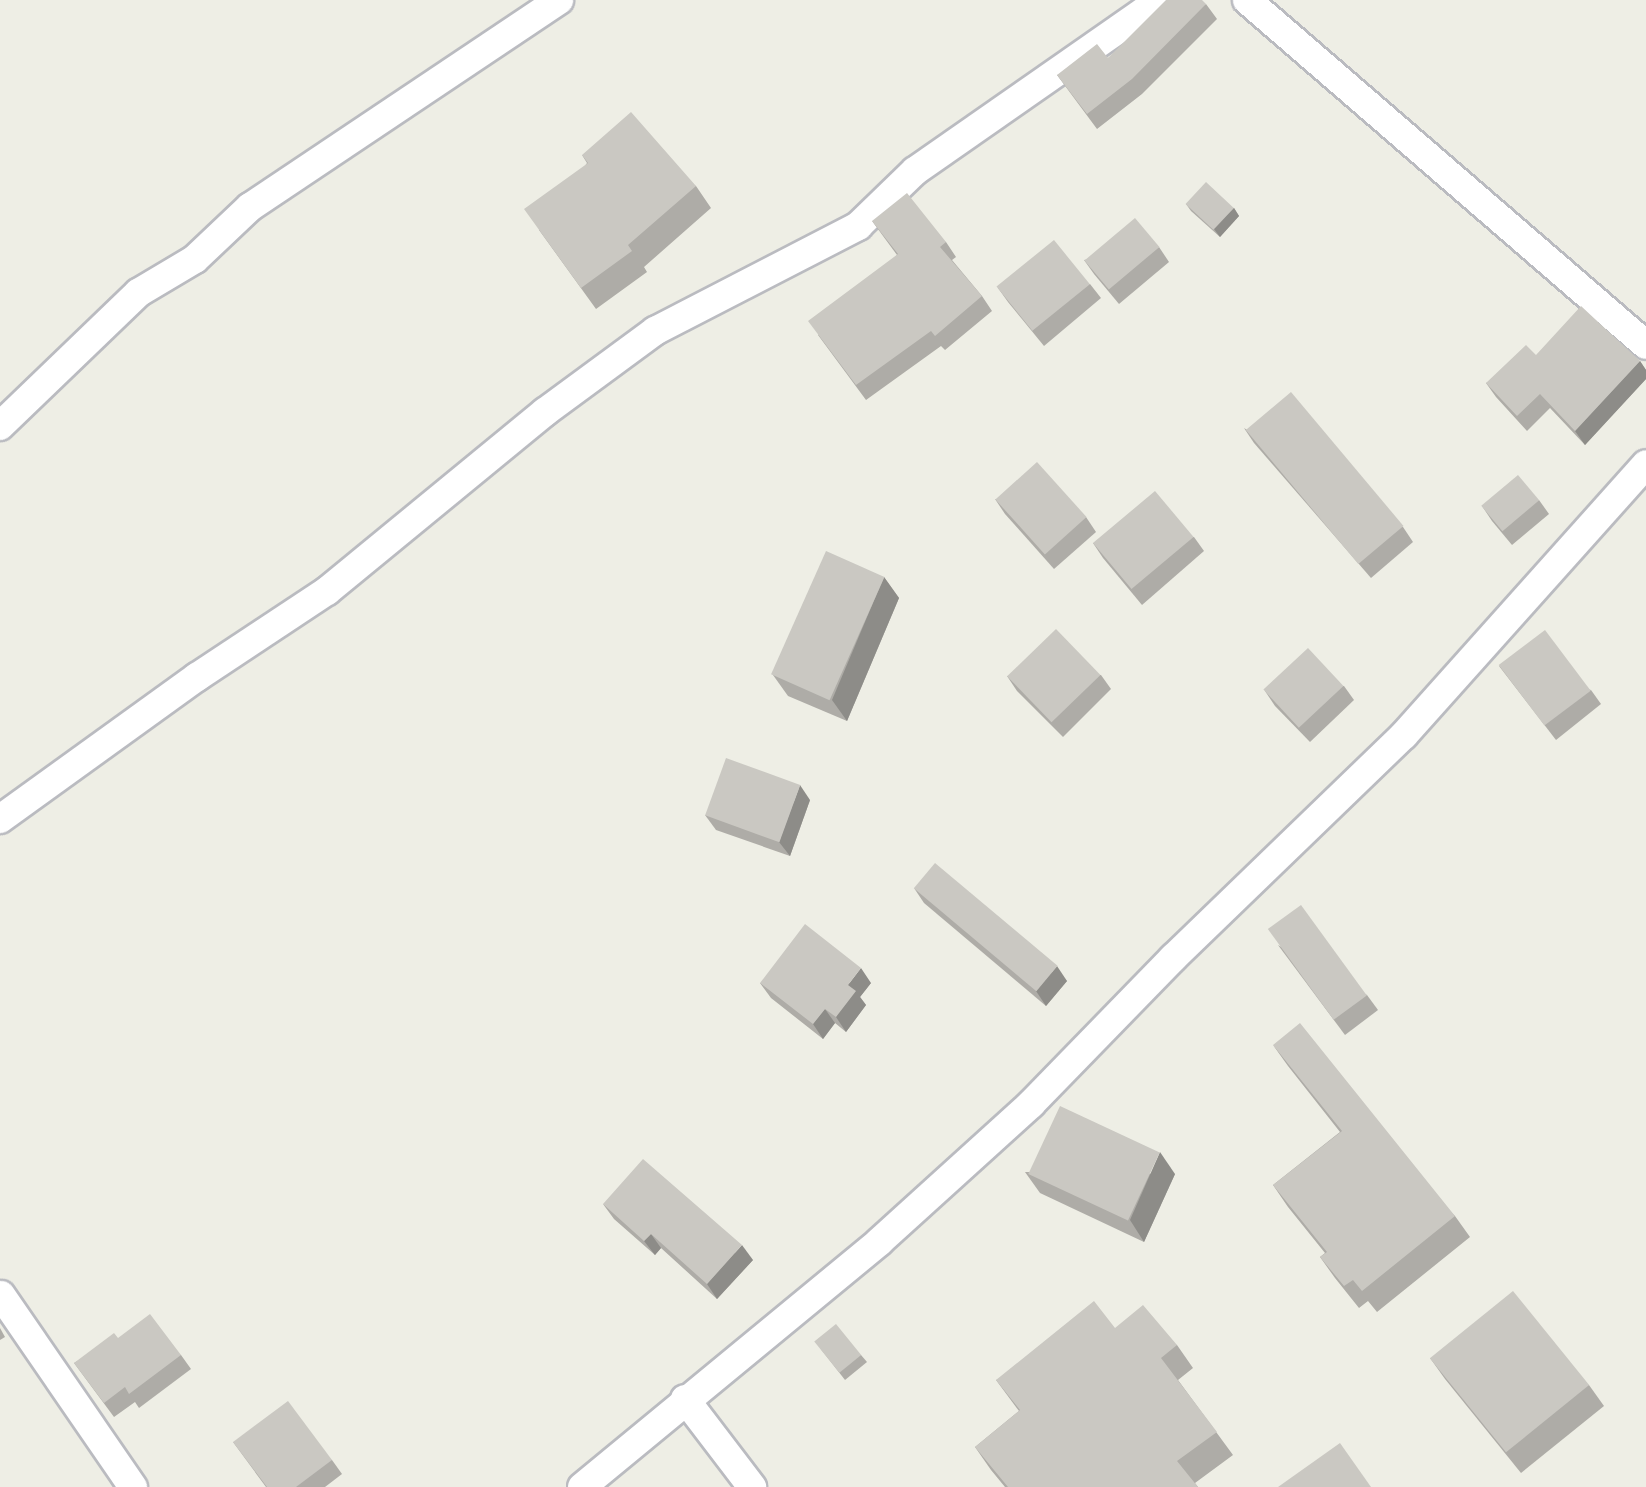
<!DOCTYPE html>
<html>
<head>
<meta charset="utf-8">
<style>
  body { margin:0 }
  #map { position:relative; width:1646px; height:1487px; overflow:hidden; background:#eeeee5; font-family:"Exo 2",sans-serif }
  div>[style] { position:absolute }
  .roads { filter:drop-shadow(2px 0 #babbc0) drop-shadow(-2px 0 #babbc0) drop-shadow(0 2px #babbc0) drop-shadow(0 -2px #babbc0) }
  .minor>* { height:28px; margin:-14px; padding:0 14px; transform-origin:14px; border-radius:14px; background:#fff }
  .wall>* { inset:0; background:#aeaca7 }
  .shaded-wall>* { inset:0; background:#8d8c88 }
  .building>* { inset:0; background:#cac8c2; transform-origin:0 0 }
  span { translate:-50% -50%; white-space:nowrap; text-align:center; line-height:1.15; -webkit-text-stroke:6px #fff; paint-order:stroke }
</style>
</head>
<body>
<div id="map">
  <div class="roads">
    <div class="minor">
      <div style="left:1247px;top:0;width:527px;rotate:40.85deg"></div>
      <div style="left:0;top:426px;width:192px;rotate:-43.9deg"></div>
      <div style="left:138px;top:293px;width:66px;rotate:-30.8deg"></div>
      <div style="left:195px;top:259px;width:76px;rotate:-43.4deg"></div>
      <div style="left:250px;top:207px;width:372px;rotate:-33.8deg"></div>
      <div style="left:0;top:819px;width:243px;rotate:-35.8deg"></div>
      <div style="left:197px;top:677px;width:156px;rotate:-33.5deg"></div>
      <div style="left:327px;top:591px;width:282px;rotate:-39.4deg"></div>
      <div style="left:545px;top:412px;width:137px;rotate:-36.4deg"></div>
      <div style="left:655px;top:331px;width:229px;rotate:-27.3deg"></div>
      <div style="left:858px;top:226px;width:79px;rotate:-44deg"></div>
      <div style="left:915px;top:171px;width:299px;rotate:-34.9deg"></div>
      <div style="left:1px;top:1295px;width:233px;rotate:55.5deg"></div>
      <div style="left:685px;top:1399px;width:111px;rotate:52.7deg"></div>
      <div style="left:582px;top:1487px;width:386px;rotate:-39.5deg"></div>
      <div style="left:880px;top:1241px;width:204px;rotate:-42.2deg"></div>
      <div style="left:1031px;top:1104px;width:204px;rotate:-45.8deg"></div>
      <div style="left:1173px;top:958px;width:321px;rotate:-44deg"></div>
      <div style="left:1404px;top:735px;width:363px;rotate:-48.2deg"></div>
    </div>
  </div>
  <div class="wall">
    <div style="clip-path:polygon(1206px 4px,1217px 19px,1142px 94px,1097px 129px,1057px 75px,1108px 58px)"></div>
    <div style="clip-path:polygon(582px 155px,696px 186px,711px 208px,644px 267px,647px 272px,596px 309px,539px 230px,587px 163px)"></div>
    <div style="clip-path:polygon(1186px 204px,1234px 208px,1239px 216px,1220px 237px,1191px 211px)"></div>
    <div style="clip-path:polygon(872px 221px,946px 242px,956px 257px,952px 260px,982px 296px,992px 311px,945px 350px,941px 346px,866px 400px,818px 335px,897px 255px)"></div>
    <div style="clip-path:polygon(1159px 247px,1169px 262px,1119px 304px,1094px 274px,1084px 260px)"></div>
    <div style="clip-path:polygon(1090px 284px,1101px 298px,1044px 346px,1008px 302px,998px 288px)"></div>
    <div style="clip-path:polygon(1536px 355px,1640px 361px,1646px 370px,1646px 379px,1585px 445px,1550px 408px,1527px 431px,1496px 397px,1486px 383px)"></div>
    <div style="clip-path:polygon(1244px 428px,1403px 527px,1413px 542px,1371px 578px,1254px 443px)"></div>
    <div style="clip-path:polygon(995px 499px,1086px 517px,1096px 532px,1054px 569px,1005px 514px)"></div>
    <div style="clip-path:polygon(1539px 500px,1549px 514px,1512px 545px,1492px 521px,1482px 506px)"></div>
    <div style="clip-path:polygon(1194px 537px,1204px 551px,1142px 605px,1103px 558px,1093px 543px)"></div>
    <div style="clip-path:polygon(884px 577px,899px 598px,847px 721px,788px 696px,773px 675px)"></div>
    <div style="clip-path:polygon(1499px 666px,1591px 690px,1601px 704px,1556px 740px)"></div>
    <div style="clip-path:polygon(1101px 675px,1111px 689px,1063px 737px,1017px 691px,1007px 676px)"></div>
    <div style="clip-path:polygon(1344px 686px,1354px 700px,1310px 742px,1275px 706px,1265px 691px)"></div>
    <div style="clip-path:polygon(810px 800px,790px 856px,716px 830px,705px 815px)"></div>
    <div style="clip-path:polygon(914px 888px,1067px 981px,1046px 1006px,924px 903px)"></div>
    <div style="clip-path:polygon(1278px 945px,1367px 995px,1378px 1010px,1345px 1035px)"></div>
    <div style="clip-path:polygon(760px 983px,871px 983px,860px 997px,866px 1005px,846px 1032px,835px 1023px,823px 1039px,771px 998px)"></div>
    <div style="clip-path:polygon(1273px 1045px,1455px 1216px,1470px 1237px,1377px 1312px,1368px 1301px,1359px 1308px,1335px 1278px,1320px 1257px,1325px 1253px,1288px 1207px,1273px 1185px,1340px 1132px,1288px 1066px)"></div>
    <div style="clip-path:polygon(1025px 1172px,1175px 1174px,1144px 1242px,1040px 1193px)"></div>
    <div style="clip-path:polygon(603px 1204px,753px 1260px,717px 1299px,661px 1248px,655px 1255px,614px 1219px)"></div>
    <div style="clip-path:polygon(0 1328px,5px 1337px,0 1340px)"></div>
    <div style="clip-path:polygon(1115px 1328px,1177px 1345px,1193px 1368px,1178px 1380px,1233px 1455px,1195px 1483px,1198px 1487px,1005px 1487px,991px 1470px,975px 1447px,1019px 1411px,996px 1380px)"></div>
    <div style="clip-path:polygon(118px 1338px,181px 1355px,191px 1369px,139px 1408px,135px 1402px,114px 1417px,74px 1363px)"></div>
    <div style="clip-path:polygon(820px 1348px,861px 1355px,867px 1362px,845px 1380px)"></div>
    <div style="clip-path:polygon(1430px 1358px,1589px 1385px,1604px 1406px,1521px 1473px,1445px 1379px)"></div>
    <div style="clip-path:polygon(233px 1442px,332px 1460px,342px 1474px,325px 1487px,266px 1487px)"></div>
  </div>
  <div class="shaded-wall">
    <div style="clip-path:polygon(1234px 208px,1239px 216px,1220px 237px,1214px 229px)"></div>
    <div style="clip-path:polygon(1640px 361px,1646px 370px,1646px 379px,1585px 445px,1575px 431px)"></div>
    <div style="clip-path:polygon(884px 577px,899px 598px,847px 721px,832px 700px)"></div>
    <div style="clip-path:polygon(800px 785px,810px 800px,790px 856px,779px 842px)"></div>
    <div style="clip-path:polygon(1057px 966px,1067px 981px,1046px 1006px,1036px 991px)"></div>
    <div style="clip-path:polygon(861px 968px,871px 983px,860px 997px,866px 1005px,846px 1032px,836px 1017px,848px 985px)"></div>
    <div style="clip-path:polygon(825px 1009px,835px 1023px,823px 1039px,813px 1024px)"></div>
    <div style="clip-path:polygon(1160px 1152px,1175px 1174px,1144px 1242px,1130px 1220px)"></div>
    <div style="clip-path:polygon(651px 1234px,661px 1248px,655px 1255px,644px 1241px)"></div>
    <div style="clip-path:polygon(742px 1245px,753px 1260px,717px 1299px,707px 1284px)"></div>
  </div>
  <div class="building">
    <div style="clip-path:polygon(1166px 0,1202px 0,1206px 4px,1132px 79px,1087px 114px,1057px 75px,1097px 44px,1108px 58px)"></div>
    <div style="clip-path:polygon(631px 112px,696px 186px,628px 245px,632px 251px,581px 288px,524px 209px,588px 163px,582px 155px)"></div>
    <div style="left:1206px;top:182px;width:38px;height:30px;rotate:43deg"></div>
    <div style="clip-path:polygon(907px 193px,946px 242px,940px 247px,982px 296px,935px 336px,931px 331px,856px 385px,808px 321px,898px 254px,872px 221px)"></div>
    <div style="left:1135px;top:218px;width:38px;height:66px;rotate:50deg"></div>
    <div style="left:1054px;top:240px;width:57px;height:74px;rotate:51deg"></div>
    <div style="clip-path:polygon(1581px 306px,1640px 361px,1575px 431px,1540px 394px,1517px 416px,1486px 383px,1526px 345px,1536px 355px)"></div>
    <div style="left:1291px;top:392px;width:175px;height:59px;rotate:50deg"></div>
    <div style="left:1037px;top:462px;width:74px;height:56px;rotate:48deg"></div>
    <div style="left:1518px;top:475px;width:33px;height:48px;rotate:50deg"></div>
    <div style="left:1155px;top:491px;width:60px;height:81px;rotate:50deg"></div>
    <div style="left:826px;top:551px;width:64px;height:135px;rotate:24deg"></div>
    <div style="left:1056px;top:629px;width:64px;height:68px;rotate:46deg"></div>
    <div style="left:1545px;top:630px;width:76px;height:58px;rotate:53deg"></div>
    <div style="left:1308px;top:648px;width:52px;height:61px;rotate:47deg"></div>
    <div style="left:726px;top:758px;width:79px;height:61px;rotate:20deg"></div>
    <div style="left:935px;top:863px;width:160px;height:33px;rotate:40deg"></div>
    <div style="left:1301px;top:905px;width:112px;height:41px;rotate:54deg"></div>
    <div style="clip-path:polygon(805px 924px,861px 968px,848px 985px,856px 991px,836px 1017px,825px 1009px,813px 1024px,760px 983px)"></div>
    <div style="clip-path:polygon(1300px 1023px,1455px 1216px,1362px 1291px,1353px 1280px,1344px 1286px,1320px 1257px,1327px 1252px,1273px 1185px,1342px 1131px,1273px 1045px)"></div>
    <div style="left:1060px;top:1106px;width:110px;height:75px;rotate:25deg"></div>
    <div style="clip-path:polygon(643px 1159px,742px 1245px,707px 1284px,651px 1234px,644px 1241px,603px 1204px)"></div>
    <div style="left:1513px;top:1291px;width:121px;height:107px;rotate:51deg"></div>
    <div style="clip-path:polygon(1094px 1301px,1115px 1328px,1143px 1305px,1177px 1345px,1161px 1358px,1217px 1432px,1177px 1461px,1198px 1487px,1008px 1487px,975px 1447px,1020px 1410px,996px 1380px)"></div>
    <div style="clip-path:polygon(150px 1314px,181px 1355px,129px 1394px,125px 1387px,104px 1403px,74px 1363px,114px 1333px,118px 1338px)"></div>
    <div style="left:836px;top:1324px;width:40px;height:28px;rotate:51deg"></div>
    <div style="clip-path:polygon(288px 1401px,332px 1460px,296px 1487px,267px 1487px,233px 1442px)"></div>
    <div style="clip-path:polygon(1340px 1443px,1371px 1487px,1278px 1487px)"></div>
  </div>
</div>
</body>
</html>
